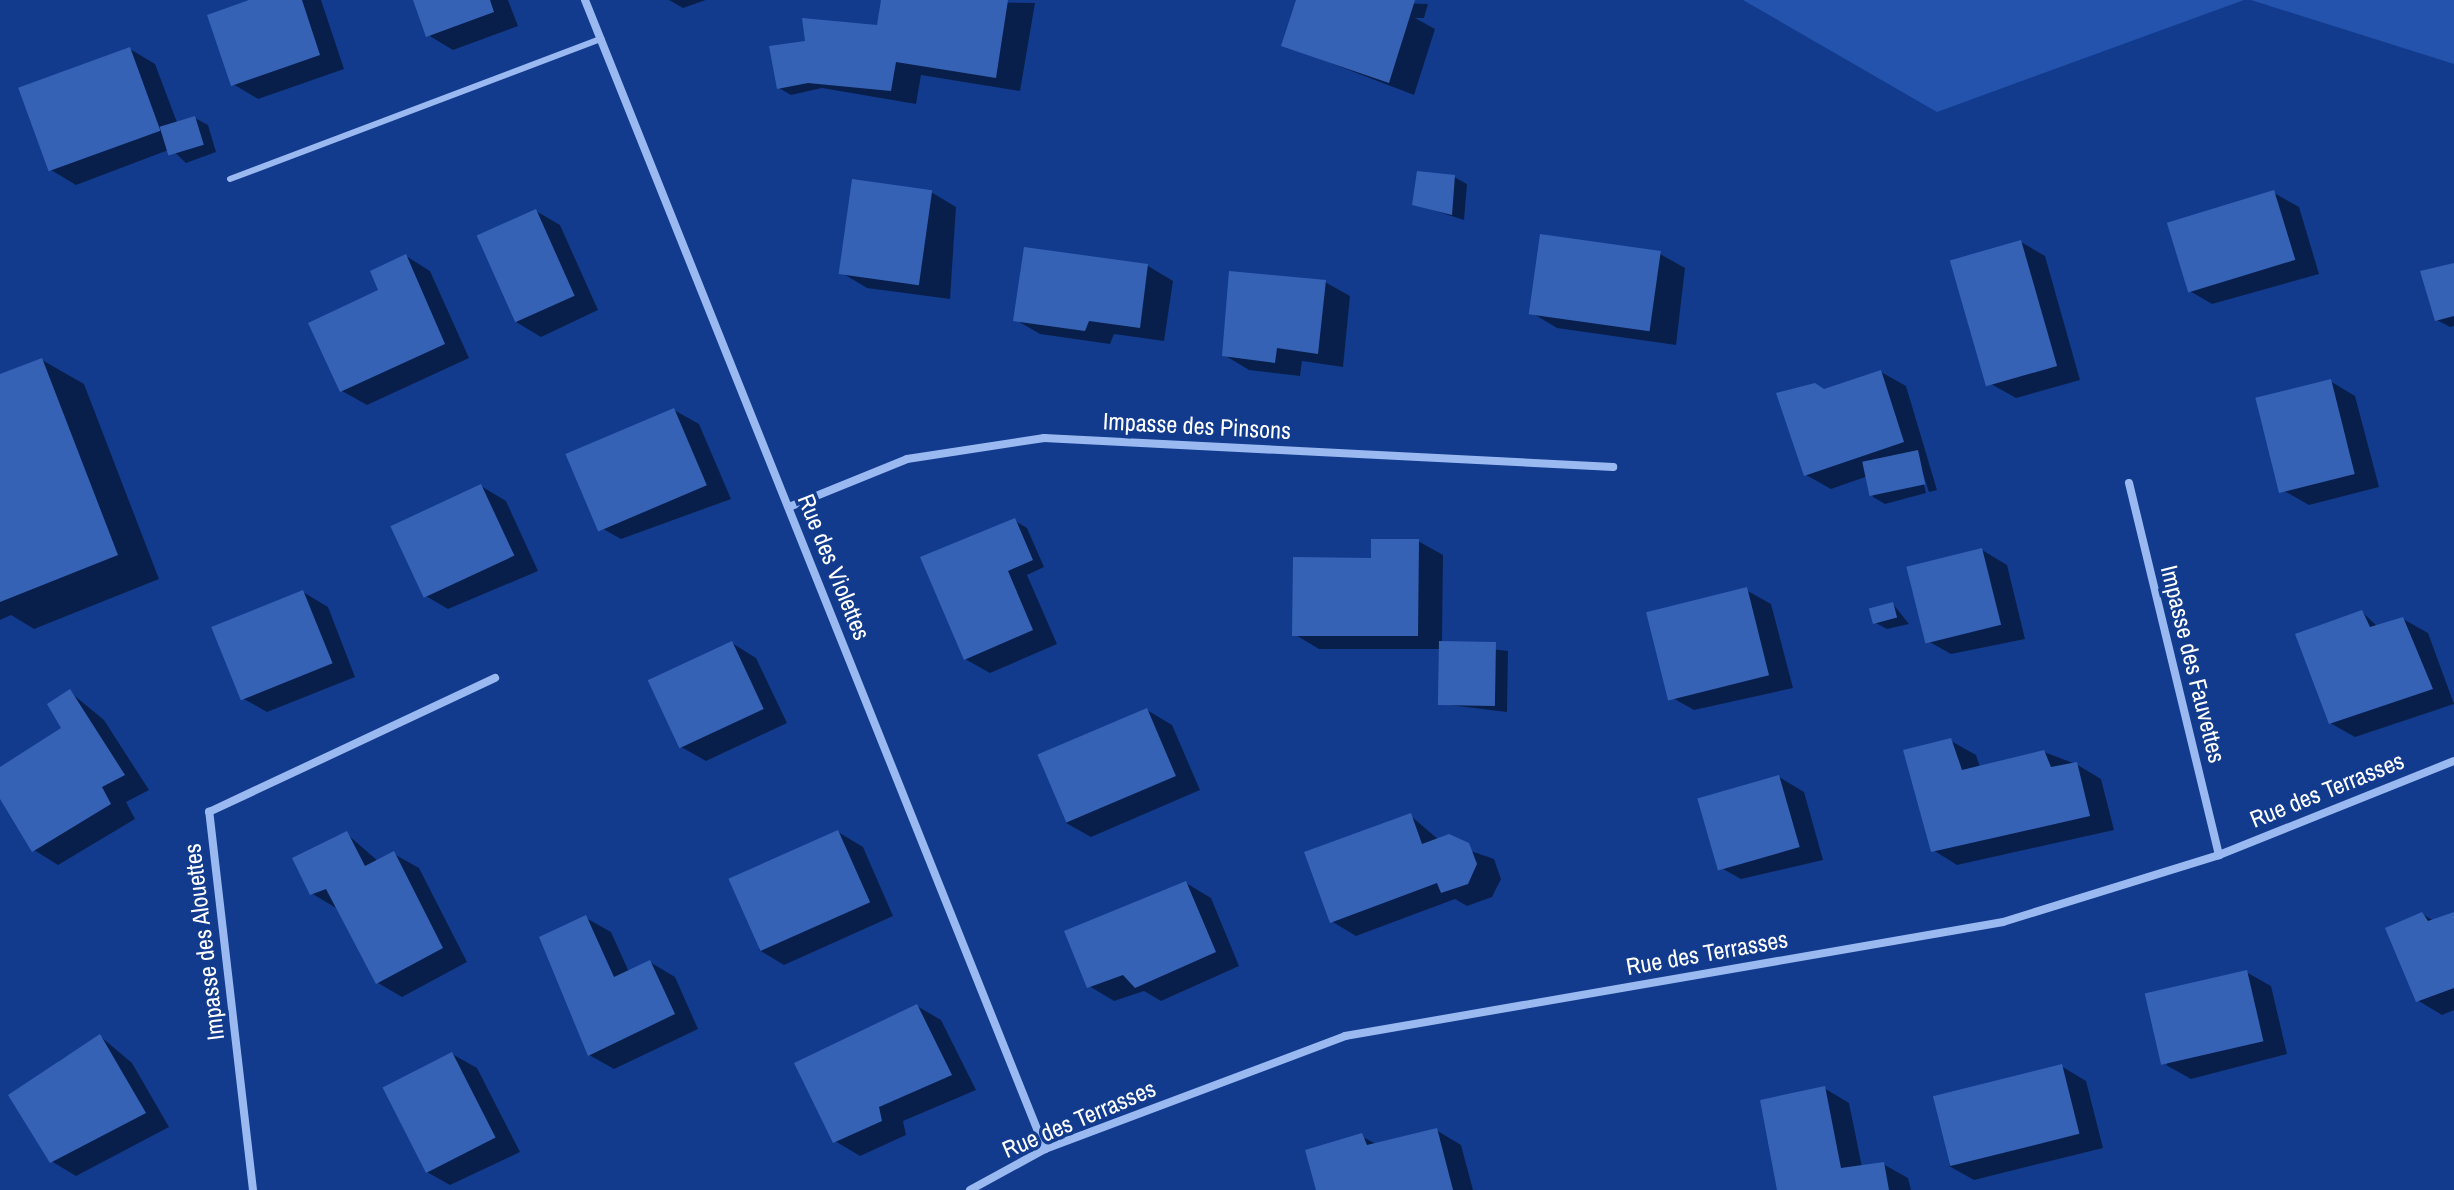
<!DOCTYPE html>
<html>
<head>
<meta charset="utf-8">
<style>
  body { margin:0 }
  #map { position:relative; width:2454px; height:1190px; overflow:hidden; background:#123b8e; font-family:"Archivo Narrow",sans-serif }
  div>[style] { position:absolute }
  .green>* { inset:0; background:#2453ad }
  .shadow>* { inset:0; background:#0007 }
  .building>* { inset:0; background:#3662b5; transform-origin:0 0 }
  .lane>* { height:6px; margin:-3px; padding:0 3px; transform-origin:3px; border-radius:3px; background:#9bb9f1 }
  .street>* { height:8px; margin:-4px; padding:0 4px; transform-origin:4px; border-radius:4px; background:#9bb9f1 }
  span { translate:-50% -50%; white-space:nowrap; text-align:center; line-height:1.15; -webkit-text-stroke:7px #123b8e; paint-order:stroke }
  .street-label { font-size:24px; color:#fff }
</style>
</head>
<body>
<div id="map">
  <div class="green">
    <div style="clip-path:polygon(1743px 0,2244px 0,1937px 112px)"></div>
    <div style="clip-path:polygon(2251px 0,2454px 0,2454px 64px)"></div>
  </div>
  <div class="shadow">
    <div style="clip-path:polygon(255px 0,321px 0,344px 69px,258px 99px,233px 84px)"></div>
    <div style="clip-path:polygon(415px 0,508px 0,518px 26px,453px 50px,428px 35px)"></div>
    <div style="clip-path:polygon(669px 0,706px 0,683px 8px)"></div>
    <div style="clip-path:polygon(883px 0,1035px 3px,1020px 91px,921px 75px,916px 104px,822px 88px,791px 95px,779px 88px,878px 27px)"></div>
    <div style="clip-path:polygon(1298px 0,1428px 4px,1424px 18px,1415px 18px,1435px 29px,1414px 95px,1284px 45px)"></div>
    <div style="clip-path:polygon(130px 49px,155px 64px,178px 125px,195px 118px,208px 125px,216px 152px,186px 163px,171px 149px,76px 185px,51px 170px)"></div>
    <div style="clip-path:polygon(1454px 177px,1467px 184px,1464px 220px,1414px 204px)"></div>
    <div style="clip-path:polygon(931px 192px,956px 207px,950px 299px,867px 288px,842px 273px)"></div>
    <div style="clip-path:polygon(2274px 193px,2299px 207px,2319px 274px,2212px 304px,2188px 290px)"></div>
    <div style="clip-path:polygon(536px 211px,560px 225px,598px 310px,541px 337px,516px 322px)"></div>
    <div style="clip-path:polygon(2021px 242px,2045px 256px,2080px 380px,2016px 398px,1991px 384px)"></div>
    <div style="clip-path:polygon(1026px 249px,1148px 266px,1173px 281px,1164px 341px,1114px 334px,1110px 344px,1040px 334px,1016px 320px)"></div>
    <div style="clip-path:polygon(1660px 254px,1685px 268px,1676px 345px,1557px 328px,1532px 313px)"></div>
    <div style="clip-path:polygon(406px 256px,430px 271px,469px 358px,367px 405px,342px 391px,380px 291px)"></div>
    <div style="clip-path:polygon(2454px 265px,2454px 326px,2450px 327px,2437px 320px)"></div>
    <div style="clip-path:polygon(1325px 282px,1350px 296px,1343px 367px,1302px 361px,1300px 376px,1249px 370px,1224px 355px)"></div>
    <div style="clip-path:polygon(42px 360px,84px 384px,159px 579px,34px 629px,11px 615px,0 620px,0 376px)"></div>
    <div style="clip-path:polygon(1881px 372px,1906px 386px,1937px 490px,1929px 492px,1918px 459px,1926px 493px,1885px 504px,1873px 497px,1868px 476px,1831px 489px,1806px 475px)"></div>
    <div style="clip-path:polygon(2330px 381px,2355px 396px,2379px 487px,2309px 505px,2284px 491px)"></div>
    <div style="clip-path:polygon(674px 410px,699px 424px,731px 499px,621px 539px,596px 525px)"></div>
    <div style="clip-path:polygon(481px 486px,506px 501px,538px 571px,448px 609px,424px 595px)"></div>
    <div style="clip-path:polygon(1015px 521px,1027px 528px,1044px 567px,1027px 575px,1057px 644px,990px 673px,965px 659px)"></div>
    <div style="clip-path:polygon(1418px 541px,1443px 555px,1442px 643px,1508px 651px,1507px 712px,1441px 704px,1441px 649px,1319px 649px,1294px 634px,1373px 560px)"></div>
    <div style="clip-path:polygon(1982px 550px,2007px 565px,2025px 639px,1951px 654px,1926px 640px)"></div>
    <div style="clip-path:polygon(1746px 590px,1771px 604px,1793px 688px,1694px 710px,1669px 696px)"></div>
    <div style="clip-path:polygon(303px 592px,328px 607px,355px 677px,267px 712px,242px 698px)"></div>
    <div style="clip-path:polygon(1893px 604px,1909px 624px,1887px 629px,1874px 622px)"></div>
    <div style="clip-path:polygon(2362px 612px,2378px 627px,2403px 619px,2428px 633px,2454px 704px,2355px 737px,2330px 723px)"></div>
    <div style="clip-path:polygon(732px 643px,756px 658px,787px 723px,706px 761px,681px 747px)"></div>
    <div style="clip-path:polygon(70px 692px,104px 720px,149px 790px,126px 802px,135px 819px,58px 865px,34px 850px,0 795px,0 769px,64px 729px)"></div>
    <div style="clip-path:polygon(1147px 710px,1172px 725px,1200px 790px,1091px 837px,1066px 823px)"></div>
    <div style="clip-path:polygon(1951px 741px,1976px 755px,1980px 767px,2044px 752px,2076px 764px,2101px 779px,2114px 830px,1957px 865px,1933px 850px)"></div>
    <div style="clip-path:polygon(1779px 777px,1804px 792px,1823px 860px,1741px 879px,1716px 865px)"></div>
    <div style="clip-path:polygon(1411px 816px,1439px 840px,1494px 859px,1501px 879px,1492px 897px,1467px 906px,1455px 899px,1356px 936px,1331px 921px)"></div>
    <div style="clip-path:polygon(838px 832px,863px 847px,893px 916px,784px 965px,759px 950px)"></div>
    <div style="clip-path:polygon(347px 834px,379px 862px,394px 854px,419px 868px,467px 962px,402px 997px,378px 983px,336px 908px,311px 893px)"></div>
    <div style="clip-path:polygon(1186px 883px,1211px 898px,1239px 966px,1161px 1001px,1144px 991px,1114px 1001px,1089px 986px)"></div>
    <div style="clip-path:polygon(2422px 914px,2434px 921px,2454px 914px,2454px 1010px,2442px 1015px,2417px 1000px)"></div>
    <div style="clip-path:polygon(586px 918px,611px 932px,629px 972px,650px 962px,675px 977px,698px 1029px,614px 1069px,589px 1055px)"></div>
    <div style="clip-path:polygon(2246px 972px,2271px 986px,2287px 1054px,2191px 1079px,2166px 1065px)"></div>
    <div style="clip-path:polygon(917px 1006px,941px 1020px,976px 1090px,903px 1121px,906px 1135px,860px 1156px,835px 1141px)"></div>
    <div style="clip-path:polygon(100px 1036px,132px 1063px,169px 1127px,76px 1176px,51px 1161px,65px 1071px,59px 1061px)"></div>
    <div style="clip-path:polygon(452px 1054px,477px 1068px,520px 1152px,450px 1185px,425px 1171px)"></div>
    <div style="clip-path:polygon(2061px 1066px,2086px 1081px,2103px 1148px,1974px 1180px,1949px 1166px)"></div>
    <div style="clip-path:polygon(1824px 1088px,1849px 1103px,1862px 1167px,1883px 1164px,1908px 1178px,1911px 1190px,1779px 1190px)"></div>
    <div style="clip-path:polygon(1436px 1130px,1461px 1145px,1473px 1190px,1318px 1190px,1361px 1136px,1378px 1145px)"></div>
  </div>
  <div class="building">
    <div style="clip-path:polygon(249px 0,302px 0,320px 55px,231px 86px,207px 15px)"></div>
    <div style="clip-path:polygon(413px 0,490px 0,494px 12px,426px 37px)"></div>
    <div style="clip-path:polygon(881px 0,1008px 0,996px 78px,896px 62px,891px 91px,808px 83px,777px 89px,769px 46px,805px 41px,802px 18px,877px 25px)"></div>
    <div style="clip-path:polygon(1296px 0,1415px 0,1389px 83px,1281px 46px)"></div>
    <div style="left:130px;top:47px;width:89px;height:119px;rotate:70deg"></div>
    <div style="left:195px;top:116px;width:30px;height:37px;rotate:73deg"></div>
    <div style="clip-path:polygon(1417px 171px,1455px 175px,1452px 215px,1412px 205px)"></div>
    <div style="left:852px;top:179px;width:81px;height:96px;rotate:8deg"></div>
    <div style="left:2274px;top:190px;width:73px;height:112px;rotate:73deg"></div>
    <div style="left:536px;top:209px;width:95px;height:65px;rotate:66deg"></div>
    <div style="left:1540px;top:234px;width:122px;height:81px;rotate:8deg"></div>
    <div style="left:2021px;top:240px;width:131px;height:74px;rotate:74deg"></div>
    <div style="clip-path:polygon(1024px 247px,1148px 264px,1140px 328px,1089px 321px,1085px 331px,1013px 321px)"></div>
    <div style="clip-path:polygon(406px 254px,445px 344px,340px 392px,308px 323px,378px 290px,370px 271px)"></div>
    <div style="clip-path:polygon(2454px 263px,2454px 316px,2435px 321px,2420px 271px)"></div>
    <div style="clip-path:polygon(1229px 271px,1326px 280px,1318px 354px,1277px 348px,1275px 363px,1222px 356px)"></div>
    <div style="clip-path:polygon(42px 358px,118px 555px,0 602px,0 374px)"></div>
    <div style="clip-path:polygon(1881px 370px,1904px 442px,1804px 476px,1776px 393px,1815px 383px,1824px 389px)"></div>
    <div style="left:2331px;top:379px;width:98px;height:78px;rotate:76deg"></div>
    <div style="left:674px;top:408px;width:84px;height:118px;rotate:67deg"></div>
    <div style="left:1918px;top:450px;width:35px;height:57px;rotate:78deg"></div>
    <div style="left:481px;top:484px;width:79px;height:100px;rotate:65deg"></div>
    <div style="clip-path:polygon(1015px 518px,1033px 560px,1008px 571px,1033px 630px,964px 660px,920px 557px)"></div>
    <div style="clip-path:polygon(1371px 539px,1419px 539px,1418px 636px,1292px 636px,1293px 557px,1371px 558px)"></div>
    <div style="left:1982px;top:548px;width:79px;height:78px;rotate:76deg"></div>
    <div style="left:1747px;top:587px;width:91px;height:104px;rotate:76deg"></div>
    <div style="left:303px;top:590px;width:79px;height:99px;rotate:68deg"></div>
    <div style="left:1893px;top:602px;width:16px;height:25px;rotate:75deg"></div>
    <div style="clip-path:polygon(2362px 610px,2370px 627px,2403px 617px,2433px 689px,2329px 724px,2295px 634px)"></div>
    <div style="left:732px;top:641px;width:75px;height:93px;rotate:65deg"></div>
    <div style="left:1439px;top:641px;width:57px;height:64px;rotate:1deg"></div>
    <div style="clip-path:polygon(70px 689px,125px 775px,102px 787px,111px 804px,32px 852px,0 799px,0 767px,61px 728px,47px 704px)"></div>
    <div style="left:1147px;top:708px;width:74px;height:119px;rotate:67deg"></div>
    <div style="clip-path:polygon(1951px 738px,1962px 770px,2044px 750px,2051px 767px,2077px 762px,2090px 816px,1931px 852px,1903px 750px)"></div>
    <div style="left:1779px;top:775px;width:75px;height:85px;rotate:74deg"></div>
    <div style="clip-path:polygon(1411px 813px,1422px 844px,1449px 834px,1469px 843px,1477px 864px,1468px 884px,1441px 893px,1437px 883px,1330px 923px,1304px 852px)"></div>
    <div style="left:838px;top:830px;width:79px;height:120px;rotate:66deg"></div>
    <div style="clip-path:polygon(347px 831px,365px 866px,394px 851px,443px 948px,376px 984px,326px 889px,310px 895px,292px 858px)"></div>
    <div style="clip-path:polygon(1186px 881px,1216px 952px,1135px 988px,1123px 975px,1087px 988px,1064px 931px)"></div>
    <div style="clip-path:polygon(2422px 912px,2428px 921px,2454px 912px,2454px 988px,2416px 1002px,2385px 928px)"></div>
    <div style="clip-path:polygon(586px 915px,614px 977px,650px 960px,675px 1014px,588px 1056px,539px 937px)"></div>
    <div style="left:2247px;top:970px;width:73px;height:105px;rotate:77deg"></div>
    <div style="clip-path:polygon(917px 1004px,952px 1075px,879px 1107px,882px 1121px,833px 1143px,794px 1063px)"></div>
    <div style="clip-path:polygon(100px 1034px,146px 1113px,50px 1163px,8px 1095px)"></div>
    <div style="left:452px;top:1052px;width:96px;height:78px;rotate:63deg"></div>
    <div style="left:2062px;top:1064px;width:72px;height:133px;rotate:76deg"></div>
    <div style="clip-path:polygon(1825px 1086px,1841px 1168px,1884px 1162px,1889px 1190px,1777px 1190px,1760px 1100px)"></div>
    <div style="clip-path:polygon(1437px 1128px,1453px 1190px,1316px 1190px,1305px 1150px,1362px 1133px,1367px 1145px)"></div>
  </div>
  <div class="lane">
    <div style="left:230px;top:179px;width:397px;rotate:-20.7deg"></div>
  </div>
  <div class="street">
    <div style="left:585px;top:0;width:1238px;rotate:68.18deg"></div>
    <div style="left:2129px;top:483px;width:383px;rotate:76.4deg"></div>
    <div style="left:789px;top:507px;width:127px;rotate:-22.1deg"></div>
    <div style="left:907px;top:459px;width:139px;rotate:-8.7deg"></div>
    <div style="left:1044px;top:438px;width:570px;rotate:2.92deg"></div>
    <div style="left:253px;top:1190px;width:381px;rotate:-96.6deg"></div>
    <div style="left:209px;top:812px;width:316px;rotate:-25.1deg"></div>
    <div style="left:970px;top:1190px;width:85px;rotate:-28.7deg"></div>
    <div style="left:1045px;top:1149px;width:321px;rotate:-20.6deg"></div>
    <div style="left:1345px;top:1036px;width:668px;rotate:-9.83deg"></div>
    <div style="left:2003px;top:922px;width:226px;rotate:-17.2deg"></div>
    <div style="left:2219px;top:855px;width:253px;rotate:-21.8deg"></div>
  </div>
  <div class="street-label">
    <span style="left:1197px;top:426px;rotate:3deg">Impasse des Pinsons</span>
    <span style="left:834px;top:567px;rotate:68deg">Rue des Violettes</span>
    <span style="left:2193px;top:664px;rotate:76deg">Impasse des Fauvettes</span>
    <span style="left:2327px;top:790px;rotate:-22deg">Rue des Terrasses</span>
    <span style="left:204px;top:942px;rotate:-97deg">Impasse des Alouettes</span>
    <span style="left:1707px;top:953px;rotate:-10deg">Rue des Terrasses</span>
    <span style="left:1079px;top:1119px;rotate:-23deg">Rue des Terrasses</span>
  </div>
</div>
</body>
</html>
